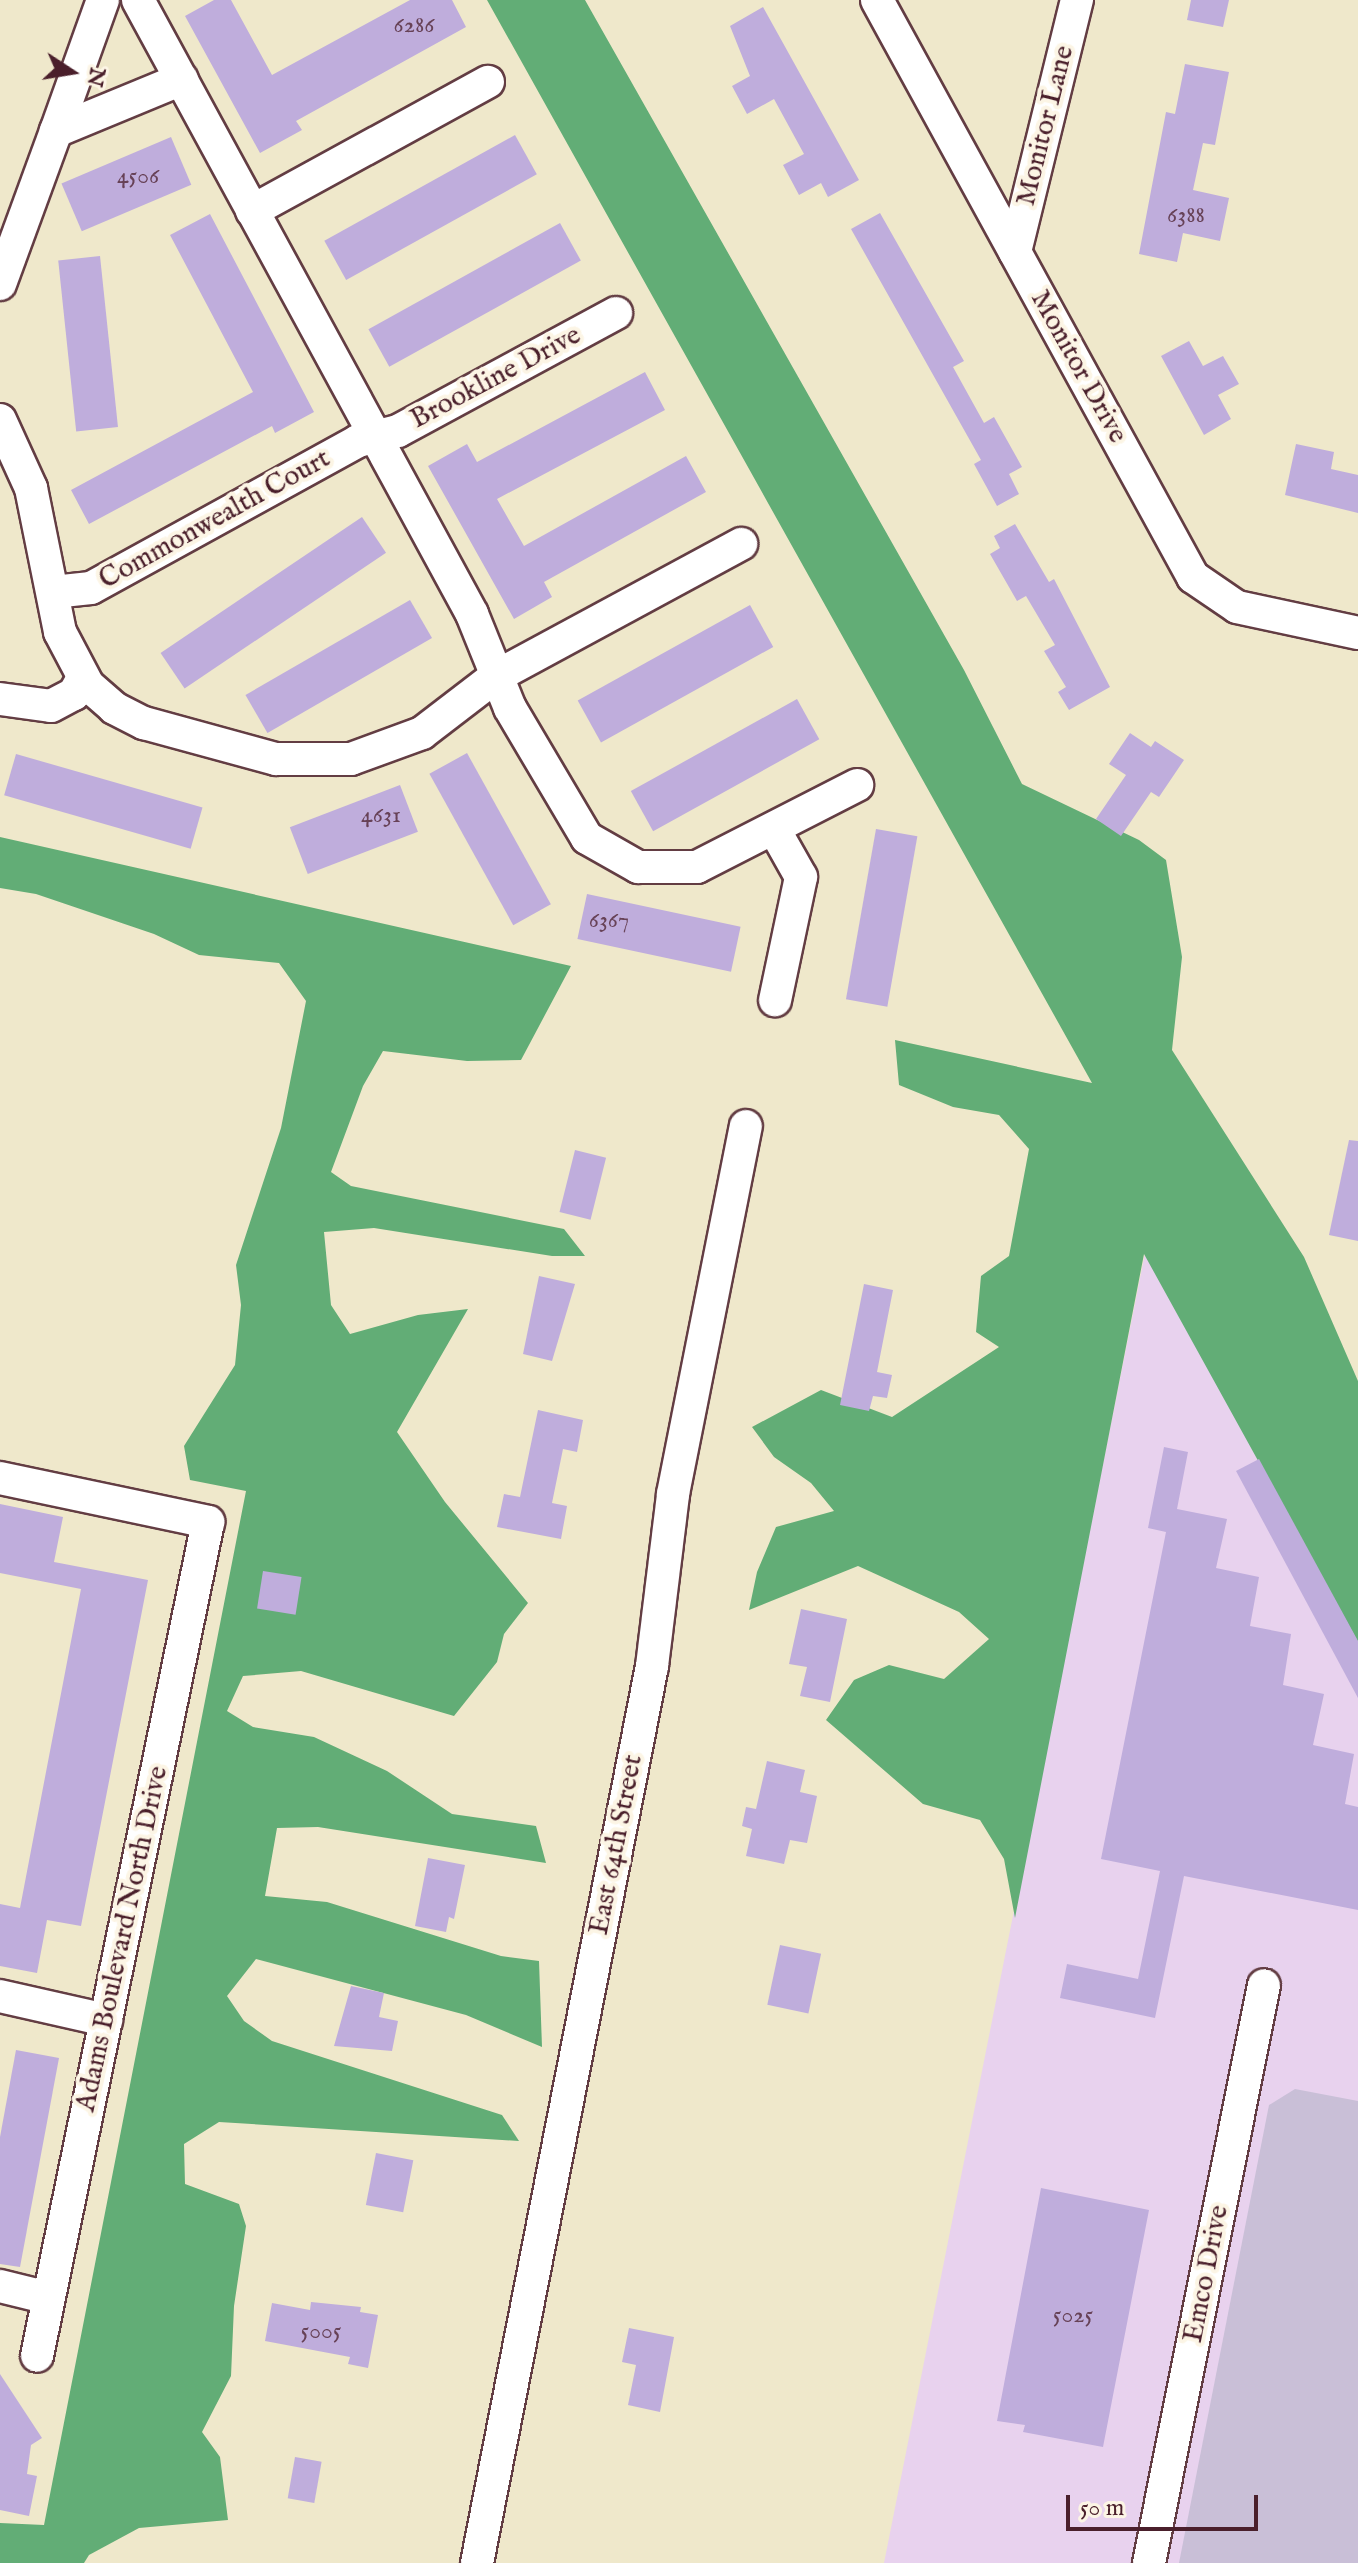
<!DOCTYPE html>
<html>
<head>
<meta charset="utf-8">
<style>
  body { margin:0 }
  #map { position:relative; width:1358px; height:2563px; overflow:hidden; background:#efe8cb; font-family:"IM FELL English",serif }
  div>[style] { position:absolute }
  .built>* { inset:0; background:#e8d2ee }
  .industrial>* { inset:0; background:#c9bfd7 }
  .forest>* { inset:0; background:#62ad76 }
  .building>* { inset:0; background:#bfaddc; transform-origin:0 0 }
  .roads { filter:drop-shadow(2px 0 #633d43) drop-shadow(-2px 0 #633d43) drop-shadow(0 2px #633d43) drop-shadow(0 -2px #633d43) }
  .minor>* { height:32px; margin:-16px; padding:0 16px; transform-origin:16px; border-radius:16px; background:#fff }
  span { translate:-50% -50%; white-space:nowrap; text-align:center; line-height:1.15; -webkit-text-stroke:8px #fcf5e5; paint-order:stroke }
  .number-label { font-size:24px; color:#674257 }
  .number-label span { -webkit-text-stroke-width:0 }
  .street-label { font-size:28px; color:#4a1f2b }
  .north { position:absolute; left:32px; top:32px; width:80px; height:80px; -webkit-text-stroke:6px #fcf5e5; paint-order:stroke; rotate:102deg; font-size:22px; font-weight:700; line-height:32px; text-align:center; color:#4a1f2b }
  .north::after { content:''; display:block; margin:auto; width:28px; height:36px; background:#4a1f2b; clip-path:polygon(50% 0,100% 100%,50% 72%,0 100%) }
  .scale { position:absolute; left:1066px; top:2495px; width:192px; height:36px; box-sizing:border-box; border:4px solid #4a1f2b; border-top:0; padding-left:10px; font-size:24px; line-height:28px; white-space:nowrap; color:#4a1f2b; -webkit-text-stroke:6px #fcf5e5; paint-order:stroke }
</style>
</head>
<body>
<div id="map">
  <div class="built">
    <div style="clip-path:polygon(1145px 1253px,1358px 1642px,1358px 2563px,884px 2563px)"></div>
  </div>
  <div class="industrial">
    <div style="clip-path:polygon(1295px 2089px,1358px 2101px,1358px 2563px,1179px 2563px,1269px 2105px)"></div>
  </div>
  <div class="forest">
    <div style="clip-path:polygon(487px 0,585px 0,964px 670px,1022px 784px,1139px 840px,1166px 860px,1182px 957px,1172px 1050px,1304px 1257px,1358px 1381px,1358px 1642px,1144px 1254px,1015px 1918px,1004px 1859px,980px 1820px,923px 1804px,826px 1720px,854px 1680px,889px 1665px,944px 1679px,989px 1639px,959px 1612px,858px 1566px,749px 1610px,757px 1572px,776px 1527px,834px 1511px,811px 1483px,774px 1457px,752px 1427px,821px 1390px,892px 1417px,999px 1347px,976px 1332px,981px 1276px,1009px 1256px,1029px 1149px,999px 1115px,953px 1107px,899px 1085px,895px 1040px,1092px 1083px)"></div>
    <div style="clip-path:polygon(0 837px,571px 966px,521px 1060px,467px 1061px,383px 1051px,363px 1086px,331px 1172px,351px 1186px,564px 1229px,585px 1256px,552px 1256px,374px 1228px,324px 1232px,331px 1305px,350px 1334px,418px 1315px,468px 1309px,397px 1432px,445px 1502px,528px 1603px,504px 1634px,497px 1662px,454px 1716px,301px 1671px,243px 1676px,227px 1711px,253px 1727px,314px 1737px,387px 1771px,452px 1814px,536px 1826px,546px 1863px,318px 1827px,277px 1828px,265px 1896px,327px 1902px,501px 1956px,539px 1961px,542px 2047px,466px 2015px,256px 1959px,227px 1996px,244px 2021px,272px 2041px,502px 2115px,519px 2141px,219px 2122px,184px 2144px,185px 2184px,239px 2204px,246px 2226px,234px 2306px,231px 2376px,202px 2432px,220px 2457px,228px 2520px,139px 2528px,89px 2555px,84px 2563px,0 2563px,0 2523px,44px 2525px,246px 1491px,190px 1480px,184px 1446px,235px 1365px,241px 1305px,236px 1265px,281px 1128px,306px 1001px,279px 963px,199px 955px,154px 934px,36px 894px,0 888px)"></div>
  </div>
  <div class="building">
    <div style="clip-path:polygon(214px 0,231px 0,272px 75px,410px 0,452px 0,466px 27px,296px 121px,302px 130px,260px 153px,185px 16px)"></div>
    <div style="clip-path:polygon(1191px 0,1229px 0,1223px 27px,1187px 20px)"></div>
    <div style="clip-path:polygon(763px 7px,859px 180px,828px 197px,821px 183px,799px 195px,783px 165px,804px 154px,774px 99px,747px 114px,732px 86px,750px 76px,730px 26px)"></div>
    <div style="clip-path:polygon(1185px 64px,1229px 72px,1215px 145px,1203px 143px,1193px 190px,1229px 198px,1220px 241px,1183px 233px,1177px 262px,1139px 254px,1166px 112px,1175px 114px)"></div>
    <div style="left:515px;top:135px;width:45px;height:218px;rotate:61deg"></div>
    <div style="left:171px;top:137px;width:52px;height:119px;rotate:67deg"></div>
    <div style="clip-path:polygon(880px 213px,964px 361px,953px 367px,984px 423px,994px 417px,1022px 467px,1009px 474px,1019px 494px,997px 506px,974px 464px,981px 460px,851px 229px)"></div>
    <div style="clip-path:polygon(210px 214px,314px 412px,275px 433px,272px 426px,89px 524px,71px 490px,253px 392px,170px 235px)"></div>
    <div style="left:560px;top:223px;width:43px;height:219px;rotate:61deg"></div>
    <div style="left:100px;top:256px;width:172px;height:42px;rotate:84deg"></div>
    <div style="clip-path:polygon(1189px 341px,1203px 366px,1223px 356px,1239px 384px,1218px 395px,1231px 419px,1204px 435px,1161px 356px)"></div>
    <div style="clip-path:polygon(645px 372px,665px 410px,497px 499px,524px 546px,686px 456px,706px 492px,544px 582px,552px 597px,514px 619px,428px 466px,467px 444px,477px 462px)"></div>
    <div style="clip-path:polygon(1296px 444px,1334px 452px,1331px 469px,1358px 475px,1358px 513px,1285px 495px)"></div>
    <div style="left:362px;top:517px;width:43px;height:243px;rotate:56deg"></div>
    <div style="clip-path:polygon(1015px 524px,1049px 582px,1054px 579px,1110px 687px,1069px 710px,1058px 692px,1066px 687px,1044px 651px,1055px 645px,1026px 596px,1017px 601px,990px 554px,1000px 548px,994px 536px)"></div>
    <div style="left:410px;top:600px;width:44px;height:190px;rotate:60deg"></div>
    <div style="left:750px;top:605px;width:48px;height:197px;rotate:61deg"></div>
    <div style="left:797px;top:699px;width:46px;height:190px;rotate:61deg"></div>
    <div style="clip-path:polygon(1130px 733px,1151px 747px,1155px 741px,1184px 760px,1159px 797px,1151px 792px,1121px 836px,1096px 819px,1126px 775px,1109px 764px)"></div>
    <div style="left:467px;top:753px;width:173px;height:43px;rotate:61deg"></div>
    <div style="left:16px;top:754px;width:194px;height:43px;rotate:16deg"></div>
    <div style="left:400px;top:785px;width:50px;height:118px;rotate:69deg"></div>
    <div style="left:876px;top:829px;width:42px;height:173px;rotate:10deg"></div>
    <div style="left:587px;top:894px;width:157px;height:46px;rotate:12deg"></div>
    <div style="clip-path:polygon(1349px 1140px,1358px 1141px,1358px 1241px,1329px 1235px)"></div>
    <div style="left:575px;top:1150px;width:32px;height:64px;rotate:14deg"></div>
    <div style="clip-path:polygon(539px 1276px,575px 1284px,552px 1361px,523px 1354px)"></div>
    <div style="clip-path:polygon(864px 1284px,893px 1290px,877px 1372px,892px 1375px,887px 1398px,873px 1396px,869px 1411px,840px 1405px)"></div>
    <div style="clip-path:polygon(538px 1410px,583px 1420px,577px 1452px,563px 1449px,552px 1503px,567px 1506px,561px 1539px,497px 1527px,504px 1494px,520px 1497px)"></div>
    <div style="clip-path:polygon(1164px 1447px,1188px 1452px,1177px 1509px,1227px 1519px,1216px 1568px,1259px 1577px,1250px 1626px,1291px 1634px,1283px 1685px,1324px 1694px,1313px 1745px,1354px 1754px,1345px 1804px,1358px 1807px,1358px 1910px,1184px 1876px,1155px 2018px,1060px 1998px,1067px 1964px,1138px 1979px,1160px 1871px,1101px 1859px,1166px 1532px,1148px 1528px)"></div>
    <div style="clip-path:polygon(1259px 1459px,1358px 1641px,1358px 1698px,1236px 1471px)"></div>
    <div style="clip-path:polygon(0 1504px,63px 1517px,54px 1562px,148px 1580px,81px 1926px,47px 1920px,37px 1973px,0 1966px,0 1904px,20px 1908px,81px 1589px,0 1573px)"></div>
    <div style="left:263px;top:1571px;width:39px;height:38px;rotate:9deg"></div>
    <div style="clip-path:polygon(801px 1609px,847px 1619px,830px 1702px,800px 1696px,807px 1667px,789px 1664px)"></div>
    <div style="clip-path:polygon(767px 1761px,805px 1770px,800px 1792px,817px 1796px,807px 1843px,790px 1840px,784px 1864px,746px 1856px,752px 1829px,742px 1826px,746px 1807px,756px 1809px)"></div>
    <div style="clip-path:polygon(428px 1858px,465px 1865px,454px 1919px,449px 1917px,446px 1932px,415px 1926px)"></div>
    <div style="left:780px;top:1945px;width:42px;height:61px;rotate:12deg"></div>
    <div style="clip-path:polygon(351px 1986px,384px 1993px,379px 2017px,398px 2021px,392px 2051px,334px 2046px)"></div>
    <div style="clip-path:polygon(16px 2050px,59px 2058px,20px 2267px,0 2264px,0 2137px)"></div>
    <div style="left:376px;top:2153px;width:38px;height:53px;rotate:11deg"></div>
    <div style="clip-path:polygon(1041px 2188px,1149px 2210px,1103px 2447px,1023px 2432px,1025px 2425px,997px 2421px)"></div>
    <div style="clip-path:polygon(311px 2302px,361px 2307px,360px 2312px,378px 2315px,368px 2368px,348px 2364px,350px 2357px,265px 2341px,272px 2303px,310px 2310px)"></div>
    <div style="clip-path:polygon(629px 2328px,674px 2337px,660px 2412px,628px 2405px,636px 2365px,622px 2362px)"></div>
    <div style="clip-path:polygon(0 2374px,42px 2438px,31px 2445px,27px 2474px,37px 2476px,29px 2516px,0 2510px)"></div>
    <div style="left:295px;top:2457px;width:27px;height:42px;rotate:10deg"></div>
  </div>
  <div class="roads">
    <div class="minor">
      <div style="left:138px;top:0;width:699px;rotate:61.45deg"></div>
      <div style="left:472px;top:614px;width:101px;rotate:68deg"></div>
      <div style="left:510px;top:708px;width:151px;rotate:59.4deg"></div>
      <div style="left:587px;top:838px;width:59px;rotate:29.6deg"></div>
      <div style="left:638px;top:867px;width:59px"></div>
      <div style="left:697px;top:867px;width:180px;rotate:-27.1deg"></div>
      <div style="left:877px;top:0;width:658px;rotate:61.29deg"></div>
      <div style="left:1193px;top:577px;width:53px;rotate:34.3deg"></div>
      <div style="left:1237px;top:607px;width:124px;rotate:12.1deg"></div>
      <div style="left:56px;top:131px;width:139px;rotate:-70.3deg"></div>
      <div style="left:252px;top:211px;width:269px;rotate:-28.7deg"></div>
      <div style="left:1015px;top:252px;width:260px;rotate:-76.2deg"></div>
      <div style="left:0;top:284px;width:163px;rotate:-69.9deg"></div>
      <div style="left:56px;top:131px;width:136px;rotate:-22.4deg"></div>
      <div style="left:0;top:420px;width:75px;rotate:65.5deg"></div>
      <div style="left:31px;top:488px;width:147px;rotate:78.6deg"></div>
      <div style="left:60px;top:632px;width:60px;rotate:62.2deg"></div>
      <div style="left:88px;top:685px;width:35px;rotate:41deg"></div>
      <div style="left:114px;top:708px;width:34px;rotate:27deg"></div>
      <div style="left:144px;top:723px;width:137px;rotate:15.3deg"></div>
      <div style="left:276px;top:759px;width:75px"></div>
      <div style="left:351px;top:759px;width:76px;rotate:-20.1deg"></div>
      <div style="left:422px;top:733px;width:92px;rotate:-37.5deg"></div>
      <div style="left:495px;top:677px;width:280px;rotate:-28.4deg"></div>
      <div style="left:53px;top:592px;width:38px;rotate:-6deg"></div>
      <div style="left:91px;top:588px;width:305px;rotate:-28.8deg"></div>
      <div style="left:358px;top:441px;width:41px;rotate:-14deg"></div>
      <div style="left:398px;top:431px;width:248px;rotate:-28.4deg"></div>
      <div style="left:0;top:699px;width:51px;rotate:7.8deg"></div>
      <div style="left:51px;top:706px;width:26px;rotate:-28deg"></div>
      <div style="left:74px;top:694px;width:18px;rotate:-61deg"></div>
      <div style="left:774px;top:829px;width:55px;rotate:60.6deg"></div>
      <div style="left:801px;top:877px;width:126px;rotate:101.9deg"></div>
      <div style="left:0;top:1478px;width:213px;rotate:11.9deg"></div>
      <div style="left:208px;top:1522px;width:851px;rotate:101.59deg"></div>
      <div style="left:0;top:1996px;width:109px;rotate:12.8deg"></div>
      <div style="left:0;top:2286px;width:50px;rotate:13.8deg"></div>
      <div style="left:477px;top:2563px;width:914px;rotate:-78.96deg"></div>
      <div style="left:652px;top:1666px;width:173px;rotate:-83deg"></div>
      <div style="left:673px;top:1494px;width:375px;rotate:-78.8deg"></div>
      <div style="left:1149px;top:2563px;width:589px;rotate:-78.75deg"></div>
    </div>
  </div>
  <div class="number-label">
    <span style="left:414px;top:26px">6286</span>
    <span style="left:138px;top:177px">4506</span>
    <span style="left:1186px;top:216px">6388</span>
    <span style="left:381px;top:816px">4631</span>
    <span style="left:609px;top:921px">6367</span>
    <span style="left:1073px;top:2316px">5025</span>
    <span style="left:321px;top:2332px">5005</span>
  </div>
  <div class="street-label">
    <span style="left:1046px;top:126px;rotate:-76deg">Monitor Lane</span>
    <span style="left:1078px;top:367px;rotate:61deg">Monitor Drive</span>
    <span style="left:496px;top:378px;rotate:-28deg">Brookline Drive</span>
    <span style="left:215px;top:520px;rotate:-29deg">Commonwealth Court</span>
    <span style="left:617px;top:1845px;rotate:-79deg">East 64th Street</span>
    <span style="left:123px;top:1939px;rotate:-78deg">Adams Boulevard North Drive</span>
    <span style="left:1207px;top:2274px;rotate:-79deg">Emco Drive</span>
  </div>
  <div class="north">N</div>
  <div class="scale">50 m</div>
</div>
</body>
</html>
